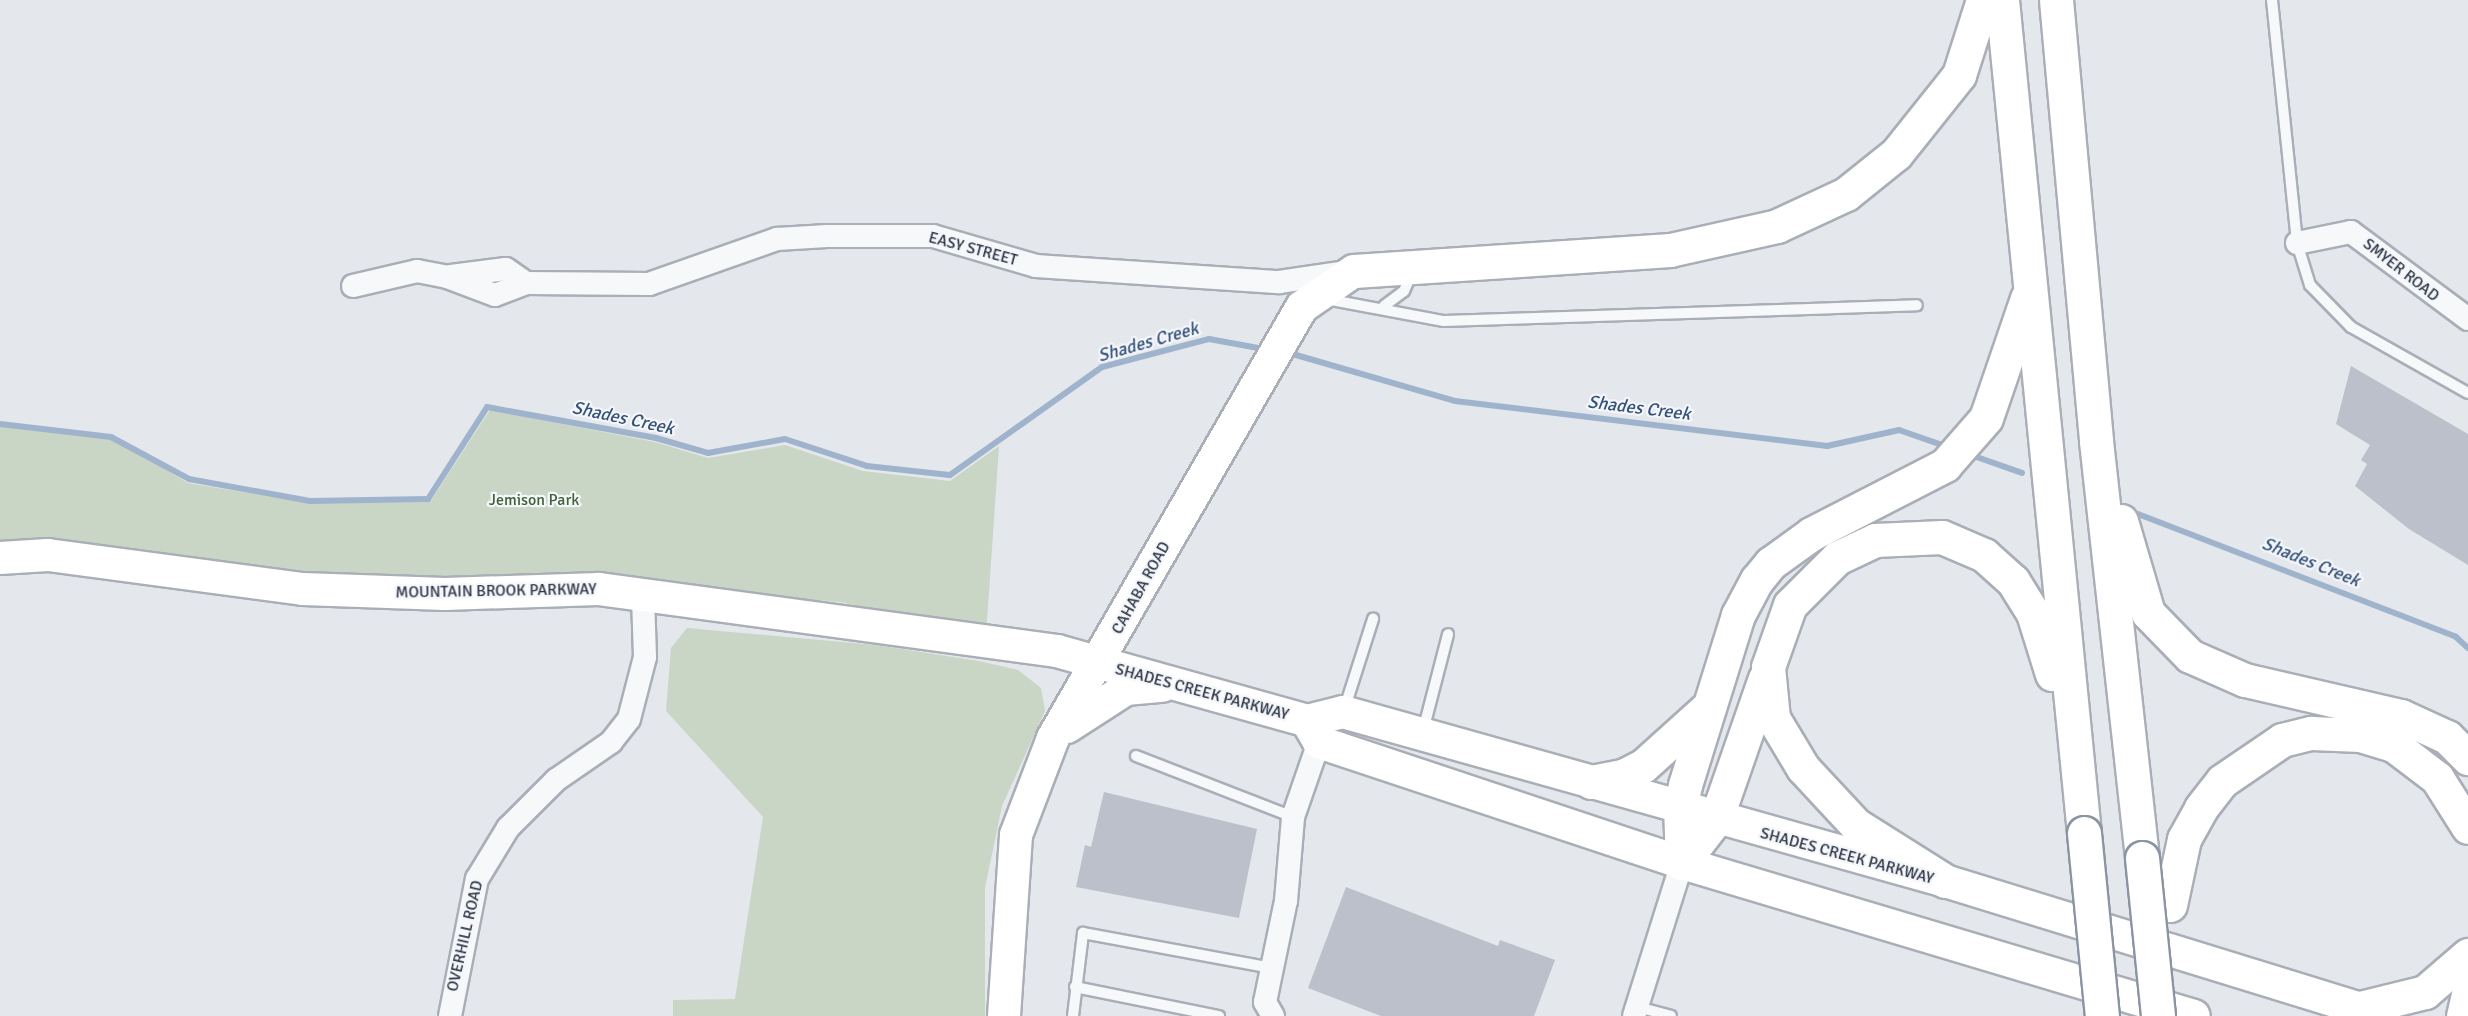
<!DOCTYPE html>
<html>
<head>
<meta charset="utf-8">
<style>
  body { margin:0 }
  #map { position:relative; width:2468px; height:1016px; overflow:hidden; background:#e4e7ec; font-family:Signika,sans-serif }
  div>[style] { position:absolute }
  .green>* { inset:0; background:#c9d6c5 }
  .stream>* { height:6px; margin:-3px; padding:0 3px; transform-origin:3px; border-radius:3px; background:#9fb4cc }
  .building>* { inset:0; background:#bbc0ca }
  .roads { filter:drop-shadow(2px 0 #a9aeb7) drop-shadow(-2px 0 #a9aeb7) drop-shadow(0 2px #a9aeb7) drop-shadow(0 -2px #a9aeb7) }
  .lane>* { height:10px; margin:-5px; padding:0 5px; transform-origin:5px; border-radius:5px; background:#f7f8fa }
  .street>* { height:22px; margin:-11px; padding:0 11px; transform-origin:11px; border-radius:11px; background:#f7f8fa }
  .secondary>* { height:32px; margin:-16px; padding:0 16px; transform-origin:16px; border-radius:16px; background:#fff }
  .highway>* { height:33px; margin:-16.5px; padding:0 16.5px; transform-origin:16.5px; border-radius:16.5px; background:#fff }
  .bridges { filter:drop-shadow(2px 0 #8b94a3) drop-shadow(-2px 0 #8b94a3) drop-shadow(0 2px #8b94a3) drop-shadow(0 -2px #8b94a3) }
  .highway-bridge>* { height:33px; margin:-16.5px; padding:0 16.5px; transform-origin:16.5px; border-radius:16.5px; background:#fff }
  span { translate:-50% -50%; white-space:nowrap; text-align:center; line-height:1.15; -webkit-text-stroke:4.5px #f4f6f9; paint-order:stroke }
  .street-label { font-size:16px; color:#2b3445 }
  .park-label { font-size:16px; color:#3f6138 }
  .water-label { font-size:18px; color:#34527a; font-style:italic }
</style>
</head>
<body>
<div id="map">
  <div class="green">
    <div style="clip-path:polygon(490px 410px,655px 442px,708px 458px,785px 445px,863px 471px,950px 481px,999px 446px,986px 636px,841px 602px,593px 582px,287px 575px,0 541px,0 422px,111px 437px,188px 483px,310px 503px,430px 502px)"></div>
    <div style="clip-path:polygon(687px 628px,876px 645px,979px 661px,1018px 670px,1041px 688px,1045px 711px,1002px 806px,985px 888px,985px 1016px,673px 1016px,673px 1000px,735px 999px,763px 817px,666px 711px,671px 648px)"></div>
  </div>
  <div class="stream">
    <div style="left:1296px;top:355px;width:166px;rotate:16.1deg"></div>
    <div style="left:1455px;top:401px;width:375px;rotate:6.9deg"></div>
    <div style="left:1827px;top:446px;width:74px;rotate:-12.5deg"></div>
    <div style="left:1899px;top:430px;width:49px;rotate:19.2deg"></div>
    <div style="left:0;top:424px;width:112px;rotate:6.7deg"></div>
    <div style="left:111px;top:437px;width:89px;rotate:28.3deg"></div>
    <div style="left:189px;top:479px;width:123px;rotate:10.3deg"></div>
    <div style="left:310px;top:501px;width:118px;rotate:-1deg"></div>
    <div style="left:428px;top:499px;width:109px;rotate:-57.3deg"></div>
    <div style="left:487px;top:407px;width:172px;rotate:10.4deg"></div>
    <div style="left:656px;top:438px;width:54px;rotate:16.1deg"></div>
    <div style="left:708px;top:453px;width:78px;rotate:-10.3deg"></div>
    <div style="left:785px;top:439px;width:86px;rotate:18.2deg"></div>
    <div style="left:867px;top:466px;width:83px;rotate:6.2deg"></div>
    <div style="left:950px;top:475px;width:186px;rotate:-35.4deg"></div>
    <div style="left:1102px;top:367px;width:111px;rotate:-14.7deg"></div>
    <div style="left:1209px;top:339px;width:50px;rotate:10.4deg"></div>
    <div style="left:1971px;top:455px;width:54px;rotate:19.4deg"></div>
    <div style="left:2138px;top:514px;width:341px;rotate:21.1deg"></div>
    <div style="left:2456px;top:637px;width:16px;rotate:43deg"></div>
  </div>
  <div class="building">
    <div style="clip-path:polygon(2351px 366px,2468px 434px,2468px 565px,2409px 529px,2355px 486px,2367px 464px,2361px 460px,2370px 445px,2336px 424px)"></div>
    <div style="clip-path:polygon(1104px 792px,1257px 829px,1239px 918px,1076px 887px,1085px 845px,1091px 847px)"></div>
    <div style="clip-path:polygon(1346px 887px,1498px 946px,1500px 940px,1555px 960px,1534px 1016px,1381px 1016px,1308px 988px)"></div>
  </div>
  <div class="roads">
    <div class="lane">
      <div style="left:2272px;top:0;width:244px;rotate:84.1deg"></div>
      <div style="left:2297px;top:243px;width:44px;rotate:72.8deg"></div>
      <div style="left:2310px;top:285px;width:59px;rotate:45.7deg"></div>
      <div style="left:2351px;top:327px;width:134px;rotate:29.4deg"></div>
      <div style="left:1326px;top:299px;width:120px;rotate:10.6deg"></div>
      <div style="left:1444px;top:321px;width:473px;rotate:-1.9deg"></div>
      <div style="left:1384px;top:306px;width:25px;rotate:-37deg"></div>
      <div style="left:1404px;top:291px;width:22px;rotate:-66deg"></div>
      <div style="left:1344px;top:710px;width:96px;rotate:-72.3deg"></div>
      <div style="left:1423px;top:731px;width:100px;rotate:-75.5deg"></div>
      <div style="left:1136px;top:756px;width:168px;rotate:21.2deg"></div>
      <div style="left:1075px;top:987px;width:147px;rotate:11.4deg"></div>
      <div style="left:1638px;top:1007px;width:34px;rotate:15deg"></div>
      <div style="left:1073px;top:1016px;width:84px;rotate:-83.1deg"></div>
      <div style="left:1083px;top:933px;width:192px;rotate:10.5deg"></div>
    </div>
    <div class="street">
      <div style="left:2297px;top:243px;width:55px;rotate:-11.5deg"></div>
      <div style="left:2351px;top:232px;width:146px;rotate:36.6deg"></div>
      <div style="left:451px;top:276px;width:55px;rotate:-7.3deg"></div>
      <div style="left:506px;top:269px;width:24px;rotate:35deg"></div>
      <div style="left:353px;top:286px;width:66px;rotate:-13.2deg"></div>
      <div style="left:417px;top:271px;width:31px;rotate:11deg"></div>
      <div style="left:447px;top:277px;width:51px;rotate:20.6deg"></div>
      <div style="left:495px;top:295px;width:33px;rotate:-21deg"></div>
      <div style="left:526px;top:283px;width:123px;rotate:0.5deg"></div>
      <div style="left:649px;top:284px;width:136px;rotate:-19.4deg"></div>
      <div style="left:777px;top:239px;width:50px;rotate:-3.4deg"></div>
      <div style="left:827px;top:236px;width:106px"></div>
      <div style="left:933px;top:236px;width:107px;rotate:16.2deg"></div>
      <div style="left:1036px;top:266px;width:244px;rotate:3.8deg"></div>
      <div style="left:1279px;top:282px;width:69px;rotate:-8.4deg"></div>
      <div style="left:450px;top:1016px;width:140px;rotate:-78.9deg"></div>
      <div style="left:477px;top:879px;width:60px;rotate:-58.7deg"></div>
      <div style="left:508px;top:828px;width:68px;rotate:-45deg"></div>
      <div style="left:556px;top:780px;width:67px;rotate:-34.6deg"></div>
      <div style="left:611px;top:742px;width:29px;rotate:-52deg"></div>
      <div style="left:629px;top:719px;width:64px;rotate:-75.5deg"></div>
      <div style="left:645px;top:657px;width:59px;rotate:-91.9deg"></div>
      <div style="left:1273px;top:1016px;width:16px;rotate:-120deg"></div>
      <div style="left:1265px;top:1002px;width:103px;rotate:-78.3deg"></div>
      <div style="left:1286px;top:901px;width:84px;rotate:-85.2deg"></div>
      <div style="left:1293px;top:817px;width:79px;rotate:-70.9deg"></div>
      <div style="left:1634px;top:1016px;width:160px;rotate:-72.6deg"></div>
    </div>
    <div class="secondary">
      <div style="left:0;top:558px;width:48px;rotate:-3.6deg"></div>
      <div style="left:48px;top:555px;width:257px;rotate:7.6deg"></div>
      <div style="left:303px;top:589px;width:142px;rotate:2deg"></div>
      <div style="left:445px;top:594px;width:154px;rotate:-1.9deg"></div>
      <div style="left:599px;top:589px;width:462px;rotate:7.7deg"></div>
      <div style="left:1057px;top:651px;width:260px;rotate:15.6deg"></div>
      <div style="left:1307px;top:721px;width:37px;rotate:-14deg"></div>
      <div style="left:1343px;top:712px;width:625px;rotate:15.68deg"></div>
      <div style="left:1945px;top:881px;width:459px;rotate:17.1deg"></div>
      <div style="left:1307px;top:721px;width:24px;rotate:60deg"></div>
      <div style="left:1319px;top:742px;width:383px;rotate:18.4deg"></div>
      <div style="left:1682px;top:863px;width:534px;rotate:16.64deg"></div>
      <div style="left:1067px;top:727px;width:70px;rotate:-32.8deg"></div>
      <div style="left:1126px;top:689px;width:36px;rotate:-5deg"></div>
      <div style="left:1004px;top:1016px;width:181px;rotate:-86.2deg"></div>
      <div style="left:1016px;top:835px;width:104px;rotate:-69.1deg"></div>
      <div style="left:1053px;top:738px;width:498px;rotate:-60deg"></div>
      <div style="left:1302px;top:307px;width:63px;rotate:-34.7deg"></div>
    </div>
    <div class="highway">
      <div style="left:2002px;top:0;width:837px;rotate:84.38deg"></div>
      <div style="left:2056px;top:0;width:443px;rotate:84.8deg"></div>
      <div style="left:2096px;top:441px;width:420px;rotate:83.7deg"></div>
      <div style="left:1354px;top:271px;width:317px;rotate:-3.8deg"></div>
      <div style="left:1670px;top:250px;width:110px;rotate:-12.6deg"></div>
      <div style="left:1777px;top:226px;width:76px;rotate:-24.9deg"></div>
      <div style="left:1846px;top:194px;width:64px;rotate:-38.7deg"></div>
      <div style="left:1896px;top:154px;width:101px;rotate:-51.4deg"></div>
      <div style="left:1959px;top:75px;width:79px;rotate:-72.3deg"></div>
      <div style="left:2121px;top:521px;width:96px;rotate:73.6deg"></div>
      <div style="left:2148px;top:613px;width:60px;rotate:45.7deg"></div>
      <div style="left:2190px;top:656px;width:60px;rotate:23.6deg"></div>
      <div style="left:2245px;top:680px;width:160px;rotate:13deg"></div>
      <div style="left:2401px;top:716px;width:51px;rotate:24.5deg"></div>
      <div style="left:2447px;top:737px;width:30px;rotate:45deg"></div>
      <div style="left:1591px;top:782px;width:33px;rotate:-11deg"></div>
      <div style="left:1623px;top:776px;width:22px;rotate:-27deg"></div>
      <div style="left:1643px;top:766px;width:84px;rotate:-42.1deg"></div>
      <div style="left:1682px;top:863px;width:56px;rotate:-92deg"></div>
      <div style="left:1680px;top:807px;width:23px;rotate:-77deg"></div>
      <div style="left:1685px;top:785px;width:178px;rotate:-72.7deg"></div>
      <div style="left:1738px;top:615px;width:40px;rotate:-62deg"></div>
      <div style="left:1757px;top:580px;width:22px;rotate:-51deg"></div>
      <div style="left:1771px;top:563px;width:49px;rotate:-35.9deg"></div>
      <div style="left:1811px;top:534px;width:151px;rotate:-27.2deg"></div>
      <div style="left:1945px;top:465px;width:62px;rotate:-48.9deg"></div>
      <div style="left:1986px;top:418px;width:127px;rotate:-71.1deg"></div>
      <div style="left:1682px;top:863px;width:56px;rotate:-52.3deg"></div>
      <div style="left:1716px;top:819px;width:149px;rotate:-70.8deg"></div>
      <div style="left:1945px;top:881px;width:105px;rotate:-147.8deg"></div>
      <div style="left:1856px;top:825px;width:78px;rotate:-132.9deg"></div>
      <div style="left:1803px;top:768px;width:58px;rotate:-121deg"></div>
      <div style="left:1773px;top:718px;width:51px;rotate:-95.6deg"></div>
      <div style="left:1768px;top:667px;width:66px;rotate:-70.5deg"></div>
      <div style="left:1790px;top:605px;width:66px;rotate:-45deg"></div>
      <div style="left:1837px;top:558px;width:42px;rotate:-25.3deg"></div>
      <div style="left:1875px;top:540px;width:67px;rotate:-2.6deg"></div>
      <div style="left:1942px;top:537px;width:46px;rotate:23.2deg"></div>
      <div style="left:1984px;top:555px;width:39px;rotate:42deg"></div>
      <div style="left:2013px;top:581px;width:38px;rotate:58deg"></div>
      <div style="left:2033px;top:613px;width:64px;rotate:72.7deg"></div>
      <div style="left:2170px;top:905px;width:67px;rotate:-78deg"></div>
      <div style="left:2184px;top:839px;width:35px;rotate:-61deg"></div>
      <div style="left:2201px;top:808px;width:34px;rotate:-52deg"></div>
      <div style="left:2222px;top:781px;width:73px;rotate:-34.3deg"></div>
      <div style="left:2282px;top:740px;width:30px;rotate:-14deg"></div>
      <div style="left:2311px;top:733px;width:49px;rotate:2.3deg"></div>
      <div style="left:2360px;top:735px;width:37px;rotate:17deg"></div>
      <div style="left:2395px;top:746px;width:53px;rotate:37.3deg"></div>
      <div style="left:2437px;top:778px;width:58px;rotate:57.7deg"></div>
      <div style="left:2360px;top:1008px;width:67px;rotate:-13.8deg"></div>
      <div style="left:2425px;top:992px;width:57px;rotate:-40.7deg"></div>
      <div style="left:2463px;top:1016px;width:23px;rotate:-77deg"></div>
    </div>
  </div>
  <div class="bridges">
    <div class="highway-bridge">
      <div style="left:2084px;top:833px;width:184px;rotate:84.4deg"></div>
      <div style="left:2142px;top:858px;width:159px;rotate:84.2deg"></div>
    </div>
  </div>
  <div class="street-label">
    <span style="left:973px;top:249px;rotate:15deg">EASY STREET</span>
    <span style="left:2401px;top:270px;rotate:38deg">SMYER ROAD</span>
    <span style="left:1141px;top:588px;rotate:-61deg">CAHABA ROAD</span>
    <span style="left:496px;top:591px;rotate:-1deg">MOUNTAIN BROOK PARKWAY</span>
    <span style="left:1202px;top:692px;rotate:15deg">SHADES CREEK PARKWAY</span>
    <span style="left:1847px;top:856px;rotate:15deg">SHADES CREEK PARKWAY</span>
    <span style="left:465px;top:936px;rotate:-77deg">OVERHILL ROAD</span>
  </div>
  <div class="park-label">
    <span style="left:534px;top:500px">Jemison Park</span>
  </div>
  <div class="water-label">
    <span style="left:1148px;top:342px;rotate:-16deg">Shades Creek</span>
    <span style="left:1639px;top:408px;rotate:7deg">Shades Creek</span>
    <span style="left:623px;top:418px;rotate:12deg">Shades Creek</span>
    <span style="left:2311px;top:562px;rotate:22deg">Shades Creek</span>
  </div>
</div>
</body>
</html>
